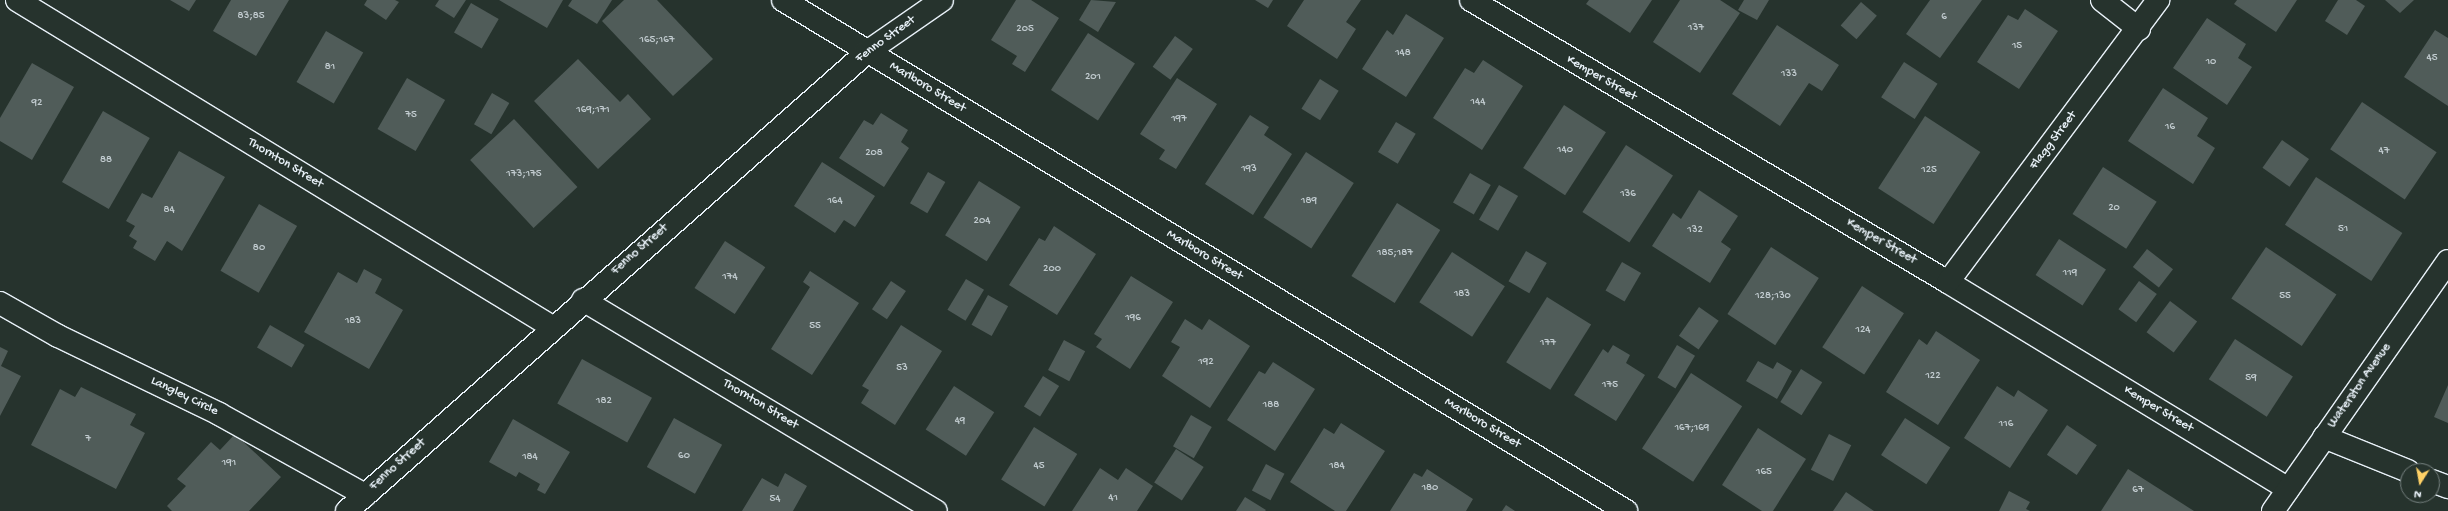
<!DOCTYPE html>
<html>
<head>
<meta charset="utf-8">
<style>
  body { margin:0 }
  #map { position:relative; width:2448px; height:511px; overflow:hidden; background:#26332d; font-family:"Gochi Hand",sans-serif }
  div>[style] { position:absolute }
  .building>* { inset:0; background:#505c59; transform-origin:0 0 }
  .roads { filter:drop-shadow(1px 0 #e8f1f8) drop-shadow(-1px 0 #e8f1f8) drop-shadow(0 1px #e8f1f8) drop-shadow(0 -1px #e8f1f8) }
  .street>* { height:22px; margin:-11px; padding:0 11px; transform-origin:11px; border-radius:11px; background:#26332d }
  .secondary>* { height:22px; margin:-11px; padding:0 11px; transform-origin:11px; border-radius:11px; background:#26332d }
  span { translate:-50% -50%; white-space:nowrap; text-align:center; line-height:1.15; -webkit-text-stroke:3px #26332d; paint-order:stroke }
  .number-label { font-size:11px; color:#c2ccd0 }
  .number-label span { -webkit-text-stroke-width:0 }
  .street-label { font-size:13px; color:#e8f1f8 }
  .north { position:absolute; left:2400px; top:463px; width:40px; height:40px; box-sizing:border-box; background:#26332d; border:1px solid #747f7e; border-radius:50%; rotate:191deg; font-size:11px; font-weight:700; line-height:16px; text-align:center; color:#e8f1f8 }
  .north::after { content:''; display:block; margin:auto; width:14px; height:18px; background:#ffd166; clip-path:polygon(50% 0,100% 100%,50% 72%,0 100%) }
</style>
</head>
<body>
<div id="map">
  <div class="building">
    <div style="clip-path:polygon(170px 0,196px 0,189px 11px)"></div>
    <div style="clip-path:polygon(231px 0,289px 0,256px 56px,213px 31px)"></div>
    <div style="clip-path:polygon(367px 0,395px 0,399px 2px,386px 20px,364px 5px)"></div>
    <div style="clip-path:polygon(439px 0,466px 0,454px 18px,435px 6px)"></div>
    <div style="clip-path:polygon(499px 0,563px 0,547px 28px)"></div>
    <div style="clip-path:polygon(572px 0,612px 0,597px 24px,568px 6px)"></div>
    <div style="clip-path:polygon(624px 0,657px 0,713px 59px,673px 96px,602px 21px)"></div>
    <div style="clip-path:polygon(1016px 0,1031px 0,1059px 18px,1025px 72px,1012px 64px,1017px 56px,991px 40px)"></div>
    <div style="clip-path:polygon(1091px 0,1116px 2px,1098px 32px,1079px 20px)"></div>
    <div style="clip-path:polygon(1255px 0,1273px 0,1268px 8px)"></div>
    <div style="clip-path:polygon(1304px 0,1361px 0,1346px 22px,1356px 29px,1337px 59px,1287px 26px)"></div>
    <div style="clip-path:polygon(1589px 0,1652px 0,1630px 33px,1586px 4px)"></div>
    <div style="clip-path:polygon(1680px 0,1720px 0,1740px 13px,1700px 73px,1653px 42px)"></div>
    <div style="clip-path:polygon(1744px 0,1769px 0,1757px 20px,1738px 10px)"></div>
    <div style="clip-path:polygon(1930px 0,1982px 0,1940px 58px,1906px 34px)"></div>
    <div style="clip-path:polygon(2237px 0,2297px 0,2276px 32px,2234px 4px)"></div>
    <div style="clip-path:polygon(2338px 0,2356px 0,2365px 6px,2347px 35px,2325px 21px)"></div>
    <div style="clip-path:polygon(2385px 0,2414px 0,2400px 13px)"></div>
    <div style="left:1861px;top:2px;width:21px;height:31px;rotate:41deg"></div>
    <div style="left:471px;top:3px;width:32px;height:34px;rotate:30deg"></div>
    <div style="clip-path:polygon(2025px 9px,2058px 31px,2019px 89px,1977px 62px,2008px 15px,2018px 20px)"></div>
    <div style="clip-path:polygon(1406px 14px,1444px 38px,1406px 97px,1362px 69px,1387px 30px,1393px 35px)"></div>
    <div style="clip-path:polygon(2207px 18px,2246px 44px,2238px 58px,2252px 67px,2227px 105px,2173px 68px)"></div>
    <div style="clip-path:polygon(1777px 25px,1839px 65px,1822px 91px,1809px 83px,1780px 126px,1732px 94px)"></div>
    <div style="clip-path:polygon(2435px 30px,2448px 38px,2448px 106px,2404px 77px)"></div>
    <div style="left:326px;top:31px;width:43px;height:59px;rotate:30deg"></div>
    <div style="left:1088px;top:33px;width:56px;height:68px;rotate:33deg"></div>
    <div style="left:1175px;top:36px;width:22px;height:38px;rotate:36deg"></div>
    <div style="clip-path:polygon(578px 59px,620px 102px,628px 94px,651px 119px,598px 169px,534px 101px)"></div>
    <div style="clip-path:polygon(1483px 60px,1523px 86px,1482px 150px,1433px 118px,1465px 68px,1474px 73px)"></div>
    <div style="left:1904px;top:62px;width:40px;height:42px;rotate:33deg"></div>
    <div style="clip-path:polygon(32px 63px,74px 87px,32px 160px,0 141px,0 118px)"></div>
    <div style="left:407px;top:78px;width:44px;height:59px;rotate:30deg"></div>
    <div style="clip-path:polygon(1177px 78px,1217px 104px,1176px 169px,1159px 159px,1165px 150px,1140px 134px)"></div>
    <div style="left:1320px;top:79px;width:22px;height:35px;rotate:32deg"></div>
    <div style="clip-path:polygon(2163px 88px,2208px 118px,2197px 136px,2215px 148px,2193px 184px,2128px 141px)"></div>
    <div style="left:492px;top:93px;width:20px;height:36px;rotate:30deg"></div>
    <div style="left:2362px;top:102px;width:90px;height:57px;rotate:34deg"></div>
    <div style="left:1564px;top:105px;width:50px;height:75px;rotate:33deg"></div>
    <div style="left:103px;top:111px;width:54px;height:82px;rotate:30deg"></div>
    <div style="clip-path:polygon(881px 113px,908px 130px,901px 142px,909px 148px,884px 187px,839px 158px,864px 120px,873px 125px)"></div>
    <div style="clip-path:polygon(1250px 115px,1269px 127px,1264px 135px,1292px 154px,1253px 215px,1205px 184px)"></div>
    <div style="left:1925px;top:116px;width:66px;height:86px;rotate:33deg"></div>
    <div style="left:514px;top:119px;width:93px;height:60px;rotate:47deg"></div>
    <div style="left:1396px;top:122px;width:23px;height:35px;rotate:31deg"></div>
    <div style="left:2282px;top:140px;width:33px;height:34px;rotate:35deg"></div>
    <div style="left:1626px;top:145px;width:56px;height:80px;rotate:33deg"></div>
    <div style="clip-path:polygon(179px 151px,225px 177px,182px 251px,167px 241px,155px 261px,133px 248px,137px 241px,129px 236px,135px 226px,126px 221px,142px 193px,152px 198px)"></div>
    <div style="left:1306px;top:152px;width:57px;height:78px;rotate:33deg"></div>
    <div style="clip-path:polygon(822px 162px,875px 196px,855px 227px,844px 220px,835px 233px,794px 206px)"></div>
    <div style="left:2103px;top:167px;width:64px;height:56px;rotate:33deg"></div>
    <div style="left:928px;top:172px;width:20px;height:36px;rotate:30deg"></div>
    <div style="left:1470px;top:173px;width:24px;height:34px;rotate:30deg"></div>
    <div style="left:2316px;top:177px;width:103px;height:57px;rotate:33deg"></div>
    <div style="left:979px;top:181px;width:49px;height:64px;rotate:32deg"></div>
    <div style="left:1499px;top:185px;width:22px;height:40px;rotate:30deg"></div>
    <div style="clip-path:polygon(1699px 190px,1738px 216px,1721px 242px,1731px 249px,1710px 283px,1652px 246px,1673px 213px,1681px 219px)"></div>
    <div style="left:1397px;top:203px;width:51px;height:86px;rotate:32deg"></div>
    <div style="left:259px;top:204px;width:44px;height:77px;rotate:30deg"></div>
    <div style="clip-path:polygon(1054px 226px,1096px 254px,1057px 315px,1009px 285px,1039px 238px,1045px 241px)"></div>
    <div style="left:2059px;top:239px;width:56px;height:43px;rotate:33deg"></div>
    <div style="left:725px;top:241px;width:48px;height:56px;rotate:33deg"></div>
    <div style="left:1771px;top:247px;width:57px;height:80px;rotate:33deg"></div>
    <div style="left:2266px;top:247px;width:85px;height:62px;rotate:34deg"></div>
    <div style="left:2147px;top:249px;width:33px;height:23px;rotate:38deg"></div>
    <div style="left:1526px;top:251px;width:24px;height:35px;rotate:30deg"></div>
    <div style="left:1452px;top:252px;width:63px;height:60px;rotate:33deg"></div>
    <div style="left:1622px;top:262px;width:22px;height:33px;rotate:30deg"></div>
    <div style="clip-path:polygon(364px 269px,382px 279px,375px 293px,403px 310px,369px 369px,304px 332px,338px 272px,357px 283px)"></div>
    <div style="clip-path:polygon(810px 271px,859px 303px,812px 375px,771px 349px,810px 287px,803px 282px)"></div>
    <div style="clip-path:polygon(1131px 276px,1173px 302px,1130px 369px,1096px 347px,1102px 339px,1094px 334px)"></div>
    <div style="left:966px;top:279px;width:21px;height:36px;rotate:31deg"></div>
    <div style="left:891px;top:281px;width:18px;height:34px;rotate:34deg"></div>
    <div style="left:2139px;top:281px;width:22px;height:35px;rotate:36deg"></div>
    <div style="left:1862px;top:286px;width:50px;height:73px;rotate:33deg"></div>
    <div style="left:988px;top:295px;width:23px;height:34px;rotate:29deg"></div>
    <div style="left:1547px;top:297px;width:52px;height:77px;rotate:32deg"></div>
    <div style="left:2170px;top:301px;width:34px;height:39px;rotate:37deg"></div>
    <div style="left:1699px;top:307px;width:24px;height:35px;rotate:35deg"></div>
    <div style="clip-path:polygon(1185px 319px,1202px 330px,1209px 319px,1250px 346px,1210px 408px,1162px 376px,1180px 347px,1171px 342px)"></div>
    <div style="left:270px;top:325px;width:40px;height:26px;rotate:30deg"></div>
    <div style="clip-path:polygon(901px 325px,942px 351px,895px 425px,861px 403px,869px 390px,862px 386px)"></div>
    <div style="clip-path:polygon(1936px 331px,1980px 360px,1938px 425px,1886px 392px,1919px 339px,1927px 345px)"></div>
    <div style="left:2235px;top:339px;width:69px;height:48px;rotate:33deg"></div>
    <div style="left:1064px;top:340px;width:24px;height:34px;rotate:28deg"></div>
    <div style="clip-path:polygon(1613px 345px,1630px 355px,1626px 363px,1645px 375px,1616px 421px,1574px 395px,1603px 349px,1608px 353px)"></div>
    <div style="left:1677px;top:345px;width:21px;height:38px;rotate:31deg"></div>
    <div style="clip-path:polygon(0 347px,8px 351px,1px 366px,21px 376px,0 416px)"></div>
    <div style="left:582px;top:359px;width:80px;height:51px;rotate:29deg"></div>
    <div style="clip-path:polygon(1758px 361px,1773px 369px,1777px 362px,1792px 371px,1777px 399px,1746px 381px)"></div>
    <div style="clip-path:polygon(1273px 362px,1315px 389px,1275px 451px,1227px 420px,1259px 371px,1265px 374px)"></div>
    <div style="left:1801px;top:369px;width:25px;height:39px;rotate:32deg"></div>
    <div style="left:1691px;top:373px;width:61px;height:90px;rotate:33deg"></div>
    <div style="left:1043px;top:376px;width:19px;height:36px;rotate:32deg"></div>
    <div style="clip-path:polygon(2448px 385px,2448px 423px,2434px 417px)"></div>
    <div style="left:954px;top:386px;width:48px;height:52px;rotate:33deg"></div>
    <div style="clip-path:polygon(1997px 386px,2014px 397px,2018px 390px,2048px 410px,2010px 468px,1964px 438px)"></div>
    <div style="clip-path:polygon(81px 387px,136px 414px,130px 425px,145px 433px,116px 489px,31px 445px,60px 389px,75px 397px)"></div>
    <div style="left:1191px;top:415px;width:24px;height:36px;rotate:30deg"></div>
    <div style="left:674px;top:418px;width:55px;height:56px;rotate:29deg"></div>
    <div style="left:1905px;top:418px;width:54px;height:44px;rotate:33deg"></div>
    <div style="clip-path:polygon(513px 419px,570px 452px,545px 494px,537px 490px,540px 484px,519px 472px,516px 477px,489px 462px)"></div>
    <div style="clip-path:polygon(1341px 423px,1385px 451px,1346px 511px,1335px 511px,1290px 482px,1324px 428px,1334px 434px)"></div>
    <div style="left:2067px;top:425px;width:36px;height:36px;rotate:34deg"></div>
    <div style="left:1034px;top:427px;width:51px;height:62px;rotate:32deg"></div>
    <div style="clip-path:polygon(1758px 428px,1806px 459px,1773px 511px,1762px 511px,1722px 485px)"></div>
    <div style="clip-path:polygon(235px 434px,281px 477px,249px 511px,172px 511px,167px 506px,186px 486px,177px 479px,211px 442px,220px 450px)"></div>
    <div style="left:1829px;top:434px;width:25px;height:40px;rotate:27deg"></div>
    <div style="left:1176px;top:449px;width:33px;height:40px;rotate:33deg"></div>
    <div style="left:1266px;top:464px;width:21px;height:30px;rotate:28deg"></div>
    <div style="clip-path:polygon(1100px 468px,1118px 480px,1126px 468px,1153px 486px,1137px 511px,1072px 511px)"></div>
    <div style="clip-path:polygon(1427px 469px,1473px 499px,1466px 511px,1390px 511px,1414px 473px,1422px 477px)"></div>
    <div style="clip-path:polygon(2128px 469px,2194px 511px,2101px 511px)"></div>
    <div style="clip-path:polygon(785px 473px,807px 486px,793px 511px,742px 511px,762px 478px,778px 487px)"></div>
    <div style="clip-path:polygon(2009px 491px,2030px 502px,2026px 509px,2030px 511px,1999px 511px)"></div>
    <div style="clip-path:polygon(1846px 492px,1874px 511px,1833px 511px)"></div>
    <div style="clip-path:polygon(1245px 497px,1266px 510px,1265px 511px,1236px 511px)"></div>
    <div style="clip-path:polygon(1506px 505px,1515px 511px,1502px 511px)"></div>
  </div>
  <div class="roads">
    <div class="street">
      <div style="left:17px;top:0;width:627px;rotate:31.43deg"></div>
      <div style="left:783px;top:0;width:986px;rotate:31.22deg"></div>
      <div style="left:1471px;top:0;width:554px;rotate:30.59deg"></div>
      <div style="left:1948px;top:282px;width:398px;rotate:31.3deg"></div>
      <div style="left:2102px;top:0;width:47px;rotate:38.1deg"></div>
      <div style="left:1948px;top:282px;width:352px;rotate:-53.3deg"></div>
      <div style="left:583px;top:300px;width:411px;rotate:30.9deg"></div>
      <div style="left:0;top:303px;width:67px;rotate:29.6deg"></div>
      <div style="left:58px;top:336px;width:179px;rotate:25.8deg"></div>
      <div style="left:219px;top:414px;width:167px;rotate:29deg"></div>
      <div style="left:2324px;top:437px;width:91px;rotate:22deg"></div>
      <div style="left:2432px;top:481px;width:17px;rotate:21deg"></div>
      <div style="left:2273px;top:511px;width:305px;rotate:-55deg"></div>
    </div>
    <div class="secondary">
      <div style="left:347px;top:511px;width:694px;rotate:-41.43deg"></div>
      <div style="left:867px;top:52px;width:91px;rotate:-34.7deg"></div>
    </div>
  </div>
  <div class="number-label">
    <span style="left:251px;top:16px">83;85</span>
    <span style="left:1944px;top:17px">6</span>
    <span style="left:1696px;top:28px">137</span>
    <span style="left:1025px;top:29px">205</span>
    <span style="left:657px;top:40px">165;167</span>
    <span style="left:2017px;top:46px">15</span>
    <span style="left:1403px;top:53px">148</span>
    <span style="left:2432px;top:58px">45</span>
    <span style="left:2211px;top:62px">10</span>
    <span style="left:330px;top:67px">81</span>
    <span style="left:1789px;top:74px">133</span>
    <span style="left:1093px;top:77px">201</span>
    <span style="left:1478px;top:102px">144</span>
    <span style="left:37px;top:103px">92</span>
    <span style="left:593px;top:110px">169;171</span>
    <span style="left:411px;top:115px">75</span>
    <span style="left:1179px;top:119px">197</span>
    <span style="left:2170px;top:127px">16</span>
    <span style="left:1565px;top:150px">140</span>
    <span style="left:2384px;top:151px">47</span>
    <span style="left:874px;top:153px">208</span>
    <span style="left:106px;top:160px">88</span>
    <span style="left:1249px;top:169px">193</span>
    <span style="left:1929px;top:170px">125</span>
    <span style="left:524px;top:174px">173;175</span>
    <span style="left:1628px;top:194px">136</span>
    <span style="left:835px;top:201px">164</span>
    <span style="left:1309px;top:201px">189</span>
    <span style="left:2114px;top:208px">20</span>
    <span style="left:169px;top:210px">84</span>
    <span style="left:982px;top:221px">204</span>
    <span style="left:2343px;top:229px">51</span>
    <span style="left:1695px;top:230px">132</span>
    <span style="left:259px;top:248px">80</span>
    <span style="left:1395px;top:253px">185;187</span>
    <span style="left:1052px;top:269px">200</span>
    <span style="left:2070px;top:273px">119</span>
    <span style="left:730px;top:277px">174</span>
    <span style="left:1462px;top:294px">183</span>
    <span style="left:1773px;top:296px">128;130</span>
    <span style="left:2285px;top:296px">55</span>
    <span style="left:1133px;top:318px">196</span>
    <span style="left:353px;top:321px">183</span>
    <span style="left:815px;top:326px">55</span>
    <span style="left:1863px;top:330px">124</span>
    <span style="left:1548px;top:343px">177</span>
    <span style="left:1206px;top:362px">192</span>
    <span style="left:902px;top:368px">53</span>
    <span style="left:1933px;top:376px">122</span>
    <span style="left:2251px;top:378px">59</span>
    <span style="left:1610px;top:385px">175</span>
    <span style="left:604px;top:401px">182</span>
    <span style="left:1271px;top:405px">188</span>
    <span style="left:960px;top:421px">49</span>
    <span style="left:2006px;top:424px">116</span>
    <span style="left:1692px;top:428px">167;169</span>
    <span style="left:88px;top:439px">7</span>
    <span style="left:684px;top:456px">60</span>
    <span style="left:530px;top:457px">184</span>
    <span style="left:229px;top:463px">191</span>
    <span style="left:1039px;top:466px">45</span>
    <span style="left:1337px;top:466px">184</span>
    <span style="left:1764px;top:472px">165</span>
    <span style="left:1430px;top:488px">180</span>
    <span style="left:2138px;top:490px">67</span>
    <span style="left:1113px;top:498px">41</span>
    <span style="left:775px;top:499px">54</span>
  </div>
  <div class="street-label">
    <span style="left:886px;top:40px;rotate:-36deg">Fenno Street</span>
    <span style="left:1601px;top:79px;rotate:30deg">Kemper Street</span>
    <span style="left:927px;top:88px;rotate:31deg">Marlboro Street</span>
    <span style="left:2054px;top:141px;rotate:-53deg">Flagg Street</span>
    <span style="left:285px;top:164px;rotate:31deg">Thornton Street</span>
    <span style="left:1881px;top:242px;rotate:30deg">Kemper Street</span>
    <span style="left:640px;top:250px;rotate:-41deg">Fenno Street</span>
    <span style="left:1204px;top:256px;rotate:31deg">Marlboro Street</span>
    <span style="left:2360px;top:386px;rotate:-55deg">Waterston Avenue</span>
    <span style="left:184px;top:397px;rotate:26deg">Langley Circle</span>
    <span style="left:760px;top:405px;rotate:31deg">Thornton Street</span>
    <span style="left:2158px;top:410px;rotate:31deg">Kemper Street</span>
    <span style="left:1482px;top:424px;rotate:31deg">Marlboro Street</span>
    <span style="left:398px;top:465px;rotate:-42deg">Fenno Street</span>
  </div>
  <div class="north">N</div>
</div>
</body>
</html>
